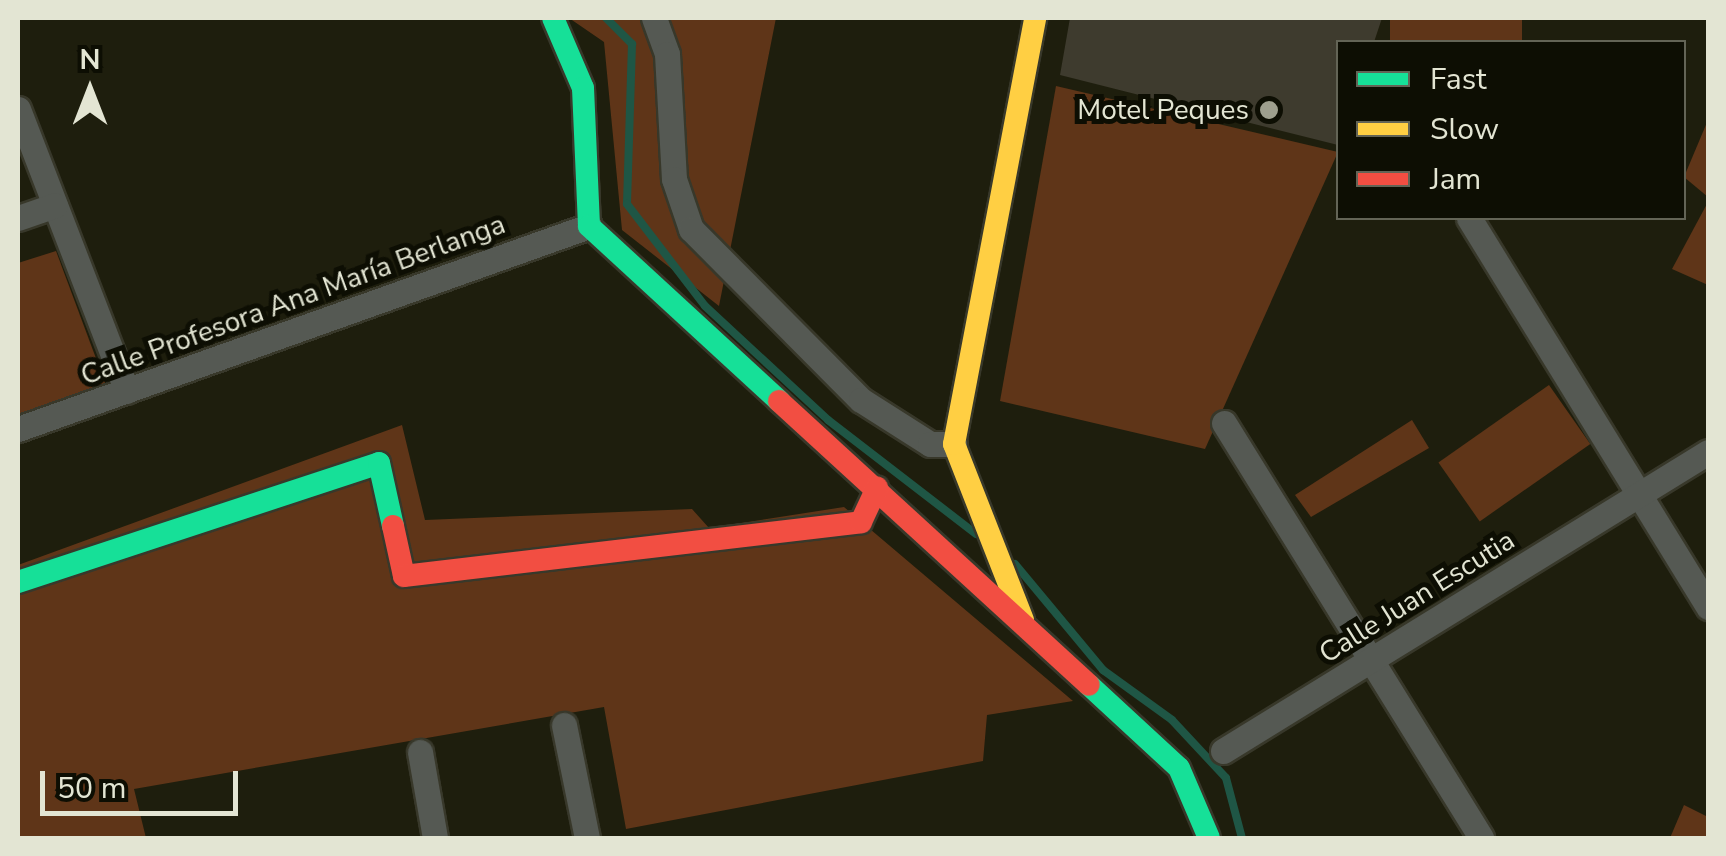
<!DOCTYPE html>
<html>
<head>
<meta charset="utf-8">
<style>
  body { margin:0 }
  #map { position:relative; width:1726px; height:856px; overflow:hidden; background:#1e1e0d; font-family:"Nunito Sans",sans-serif }
  div>[style] { position:absolute }
  .green>* { inset:0; background:#5f3518; transform-origin:0 0 }
  .stream>* { height:8px; margin:-4px; padding:0 4px; transform-origin:4px; border-radius:4px; background:#1f5645 }
  .building>* { inset:0; background:#3e3b2e }
  .roads { filter:drop-shadow(2px 0 #38382a) drop-shadow(-2px 0 #38382a) drop-shadow(0 2px #38382a) drop-shadow(0 -2px #38382a) }
  .street>* { height:25px; margin:-12.5px; padding:0 12.5px; transform-origin:12.5px; border-radius:12.5px; background:#555953 }
  .fast>* { height:22px; margin:-11px; padding:0 11px; transform-origin:11px; border-radius:11px; background:#16e098 }
  .slow>* { height:22px; margin:-11px; padding:0 11px; transform-origin:11px; border-radius:11px; background:#ffcf43 }
  .jam>* { height:22px; margin:-11px; padding:0 11px; transform-origin:11px; border-radius:11px; background:#f24e42 }
  .dots>* { width:28px; height:28px; translate:-50% -50%; box-sizing:border-box; border:5px solid #0d0e03; border-radius:50% }
  span { translate:-50% -50%; white-space:nowrap; text-align:center; line-height:1.15; -webkit-text-stroke:10px #0d0e03; paint-order:stroke }
  .poi-label { font-size:28px; color:#e3e5d3 }
  .right { translate:-100% -50%; text-align:right }
  .street-label { font-size:28px; color:#e3e5d3 }
  .frame { position:absolute; inset:0; border:20px solid #e3e5d3; pointer-events:none }
  .legend { position:absolute; left:1336px; top:40px; width:350px; height:180px; box-sizing:border-box; background:#0d0e03; border:2px solid #636456; margin:0; padding:12px 18px; list-style:none; font-size:30px; color:#e3e5d3 }
  .legend li { display:flex; align-items:center; gap:20px; height:50px }
  .legend b { width:50px; border:2px solid #636456 }
  .north { position:absolute; left:40px; top:40px; width:100px; height:100px; -webkit-text-stroke:8px #0d0e03; paint-order:stroke; rotate:0deg; font-size:28px; font-weight:700; line-height:40px; text-align:center; color:#e3e5d3 }
  .north::after { content:''; display:block; margin:auto; width:35px; height:45px; background:#e3e5d3; clip-path:polygon(50% 0,100% 100%,50% 72%,0 100%) }
  .scale { position:absolute; left:40px; top:771px; width:198px; height:45px; box-sizing:border-box; border:5px solid #e3e5d3; border-top:0; padding-left:12px; font-size:30px; line-height:35px; white-space:nowrap; color:#e3e5d3; -webkit-text-stroke:8px #0d0e03; paint-order:stroke }
</style>
</head>
<body>
<div id="map">
  <div class="green">
    <div style="clip-path:polygon(569px 18px,776px 18px,719px 306px,622px 230px,604px 42px)"></div>
    <div style="left:1390px;top:18px;width:132px;height:25px"></div>
    <div style="clip-path:polygon(1056px 86px,1338px 152px,1205px 449px,1000px 401px)"></div>
    <div style="clip-path:polygon(1708px 120px,1708px 197px,1684px 177px)"></div>
    <div style="clip-path:polygon(1708px 202px,1708px 285px,1672px 269px)"></div>
    <div style="clip-path:polygon(56px 251px,113px 404px,18px 439px,18px 263px)"></div>
    <div style="left:1549px;top:385px;width:72px;height:135px;rotate:55deg"></div>
    <div style="clip-path:polygon(1412px 420px,1429px 448px,1311px 517px,1295px 495px)"></div>
    <div style="clip-path:polygon(402px 425px,425px 520px,692px 509px,709px 528px,844px 507px,1073px 701px,987px 715px,983px 761px,626px 829px,604px 707px,134px 789px,146px 838px,18px 838px,18px 565px)"></div>
    <div style="clip-path:polygon(1684px 805px,1708px 817px,1708px 838px,1670px 838px)"></div>
  </div>
  <div class="stream">
    <div style="left:606px;top:18px;width:37px;rotate:45deg"></div>
    <div style="left:632px;top:44px;width:160px;rotate:91.8deg"></div>
    <div style="left:627px;top:204px;width:128px;rotate:52.6deg"></div>
    <div style="left:705px;top:306px;width:168px;rotate:42.8deg"></div>
    <div style="left:828px;top:420px;width:187px;rotate:37.6deg"></div>
    <div style="left:1015px;top:564px;width:138px;rotate:50.3deg"></div>
    <div style="left:1103px;top:670px;width:85px;rotate:35.9deg"></div>
    <div style="left:1172px;top:720px;width:79px;rotate:47deg"></div>
    <div style="left:1226px;top:778px;width:62px;rotate:75.1deg"></div>
  </div>
  <div class="building">
    <div style="clip-path:polygon(1070px 18px,1382px 18px,1374px 42px,1338px 42px,1338px 145px,1060px 75px)"></div>
  </div>
  <div class="roads">
    <div class="street">
      <div style="left:654px;top:18px;width:38px;rotate:70deg"></div>
      <div style="left:667px;top:54px;width:125px;rotate:86.8deg"></div>
      <div style="left:674px;top:179px;width:53px;rotate:71.2deg"></div>
      <div style="left:691px;top:229px;width:241px;rotate:45.2deg"></div>
      <div style="left:861px;top:400px;width:82px;rotate:32.5deg"></div>
      <div style="left:930px;top:444px;width:24px"></div>
      <div style="left:18px;top:109px;width:302px;rotate:68.9deg"></div>
      <div style="left:18px;top:218px;width:39px;rotate:-19deg"></div>
      <div style="left:1469px;top:218px;width:457px;rotate:58.4deg"></div>
      <div style="left:1224px;top:423px;width:488px;rotate:58.2deg"></div>
      <div style="left:18px;top:429px;width:606px;rotate:-19.57deg"></div>
      <div style="left:564px;top:725px;width:115px;rotate:78.5deg"></div>
      <div style="left:1223px;top:751px;width:570px;rotate:-31.65deg"></div>
      <div style="left:420px;top:752px;width:87px;rotate:80.1deg"></div>
    </div>
    <div class="fast">
      <div style="left:553px;top:18px;width:76px;rotate:66.8deg"></div>
      <div style="left:583px;top:88px;width:138px;rotate:87.5deg"></div>
      <div style="left:589px;top:226px;width:258px;rotate:42.6deg"></div>
      <div style="left:18px;top:582px;width:380px;rotate:-18.2deg"></div>
      <div style="left:379px;top:463px;width:65px;rotate:77.5deg"></div>
      <div style="left:1089px;top:685px;width:122px;rotate:42.7deg"></div>
      <div style="left:1179px;top:768px;width:76px;rotate:66.8deg"></div>
    </div>
    <div class="slow">
      <div style="left:1023px;top:620px;width:189px;rotate:-111.4deg"></div>
      <div style="left:954px;top:444px;width:434px;rotate:-79.2deg"></div>
    </div>
    <div class="jam">
      <div style="left:779px;top:401px;width:420px;rotate:42.5deg"></div>
      <div style="left:393px;top:526px;width:51px;rotate:77.6deg"></div>
      <div style="left:404px;top:576px;width:460px;rotate:-6.7deg"></div>
      <div style="left:861px;top:522px;width:38px;rotate:-65deg"></div>
    </div>
  </div>
  <div class="dots">
    <div style="left:1269px;top:110px;background:#9e9f8e"></div>
  </div>
  <div class="poi-label">
    <span class="right" style="left:1249px;top:110px">Motel Peques</span>
  </div>
  <div class="street-label">
    <span style="left:293px;top:300px;rotate:-20deg">Calle Profesora Ana María Berlanga</span>
    <span style="left:1417px;top:597px;rotate:-32deg">Calle Juan Escutia</span>
  </div>
  <div class="frame"></div>
  <ul class="legend">
  <li><b style="height:12px;background:#16e098"></b>Fast</li>
  <li><b style="height:12px;background:#ffcf43"></b>Slow</li>
  <li><b style="height:12px;background:#f24e42"></b>Jam</li>
  </ul>
  <div class="north">N</div>
  <div class="scale">50 m</div>
</div>
</body>
</html>
